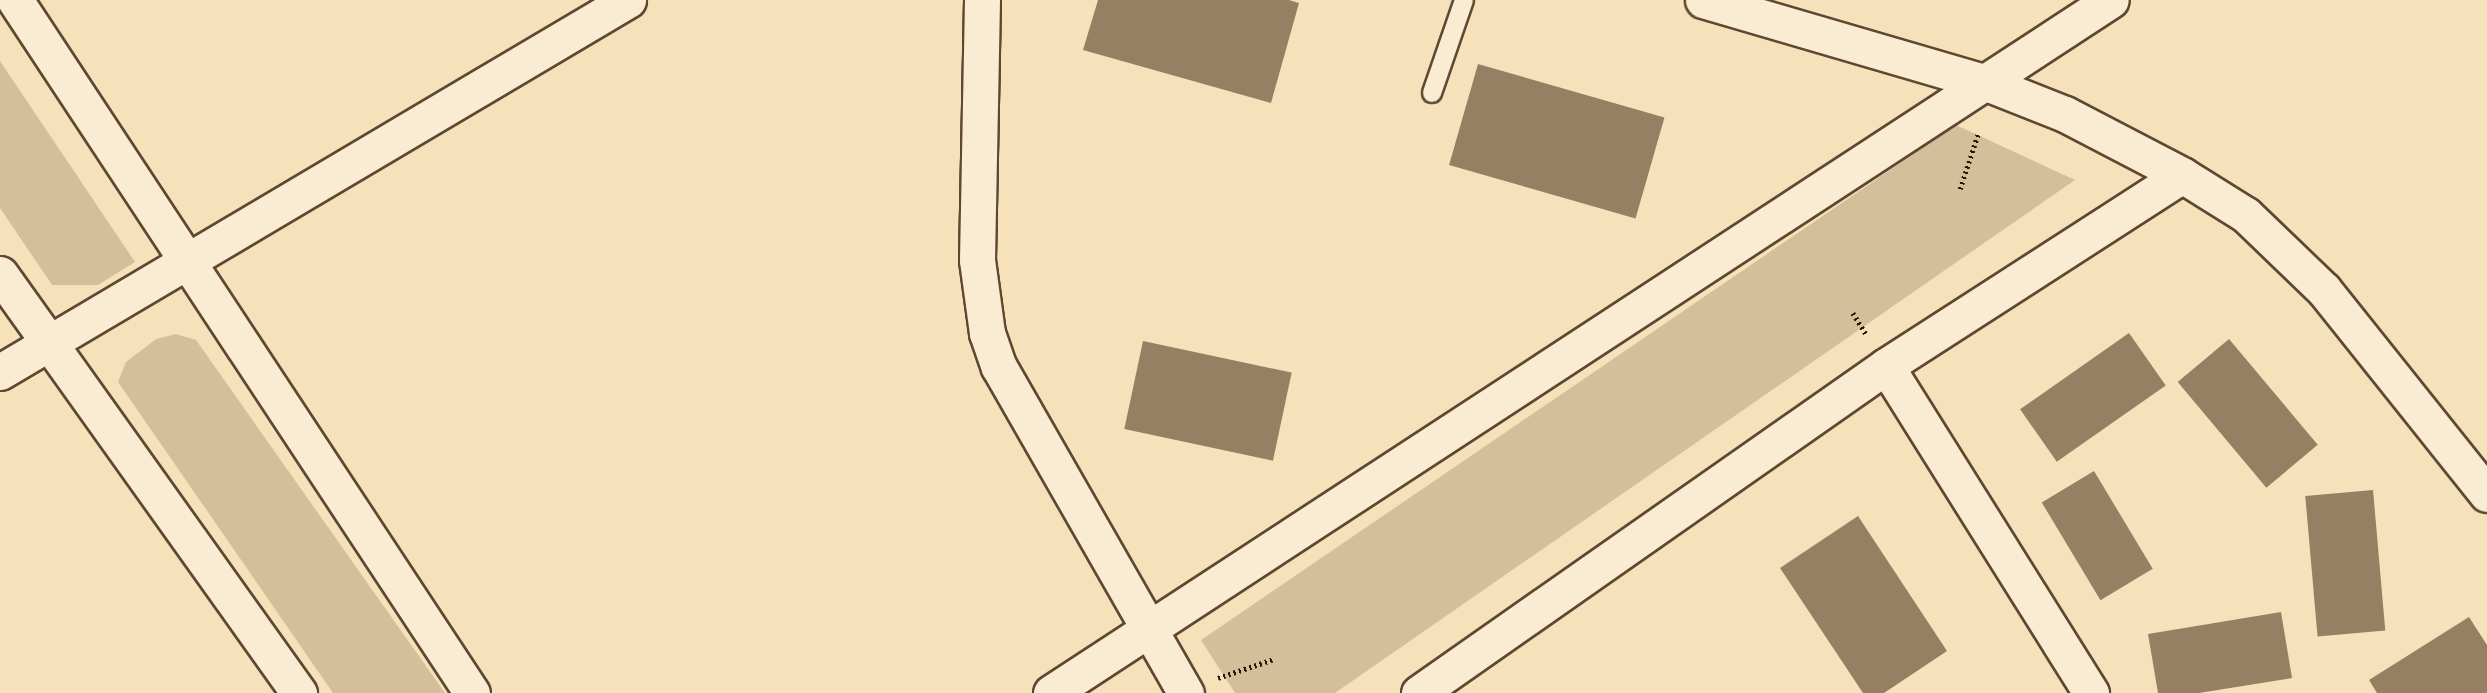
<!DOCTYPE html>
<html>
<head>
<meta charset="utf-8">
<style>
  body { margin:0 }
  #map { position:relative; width:2487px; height:693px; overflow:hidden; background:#f6e2ba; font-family:"Libre Caslon Text",serif }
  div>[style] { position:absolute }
  .green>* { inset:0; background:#d4bf9b }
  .building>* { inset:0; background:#967f63; transform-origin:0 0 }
  .path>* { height:4.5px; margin-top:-2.25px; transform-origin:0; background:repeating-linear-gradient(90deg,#2e1304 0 2px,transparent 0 5.5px) }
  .roads { filter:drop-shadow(2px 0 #604732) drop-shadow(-2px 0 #604732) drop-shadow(0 2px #604732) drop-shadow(0 -2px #604732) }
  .service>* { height:18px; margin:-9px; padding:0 9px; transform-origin:9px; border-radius:9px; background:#f9ecd2 }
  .minor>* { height:35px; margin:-17.5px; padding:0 17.5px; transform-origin:17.5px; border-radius:17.5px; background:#f9ecd2 }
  span { translate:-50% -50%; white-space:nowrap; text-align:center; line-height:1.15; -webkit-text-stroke:5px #f9ecd2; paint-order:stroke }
</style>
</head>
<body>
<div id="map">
  <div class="green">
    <div style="clip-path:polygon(0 61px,135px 262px,98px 285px,52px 285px,0 208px)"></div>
    <div style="clip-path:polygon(1956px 125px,2075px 180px,1335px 693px,1235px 693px,1201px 640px)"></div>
    <div style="clip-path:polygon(176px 334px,196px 340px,445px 693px,333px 693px,118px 382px,126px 362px,156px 339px)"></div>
  </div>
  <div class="building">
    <div style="clip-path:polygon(1098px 0,1289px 0,1299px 3px,1271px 103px,1083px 50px)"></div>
    <div style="left:1478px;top:64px;width:194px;height:105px;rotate:16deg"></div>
    <div style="left:2129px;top:333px;width:64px;height:133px;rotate:55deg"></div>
    <div style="left:2229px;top:339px;width:138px;height:67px;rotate:50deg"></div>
    <div style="left:1143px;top:341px;width:152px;height:90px;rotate:12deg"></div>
    <div style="left:2094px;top:471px;width:114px;height:61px;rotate:59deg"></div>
    <div style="left:2373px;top:490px;width:141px;height:68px;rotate:85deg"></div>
    <div style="clip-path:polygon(1858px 516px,1947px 651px,1884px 693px,1863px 693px,1780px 568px)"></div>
    <div style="clip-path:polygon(2281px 612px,2292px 678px,2199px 693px,2158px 693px,2148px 634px)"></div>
    <div style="clip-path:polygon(2469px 617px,2487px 645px,2487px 693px,2377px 693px,2369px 680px)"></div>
  </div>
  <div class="path">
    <div style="left:1960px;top:189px;width:58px;rotate:-71.9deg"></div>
    <div style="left:1853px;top:313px;width:26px;rotate:58deg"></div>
    <div style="left:1218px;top:678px;width:59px;rotate:-18.7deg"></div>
  </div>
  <div class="roads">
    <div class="service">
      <div style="left:1432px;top:93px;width:98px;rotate:-71deg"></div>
    </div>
    <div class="minor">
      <div style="left:15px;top:0;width:830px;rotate:56.6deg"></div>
      <div style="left:982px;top:0;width:260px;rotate:91.1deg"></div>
      <div style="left:977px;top:260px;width:74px;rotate:82.2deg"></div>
      <div style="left:987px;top:333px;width:36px;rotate:71deg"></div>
      <div style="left:999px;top:367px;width:376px;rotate:60.2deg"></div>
      <div style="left:1703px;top:0;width:293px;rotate:16.3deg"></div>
      <div style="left:1984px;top:82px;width:87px;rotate:21.6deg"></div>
      <div style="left:2065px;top:114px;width:132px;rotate:27.5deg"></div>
      <div style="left:2182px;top:175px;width:75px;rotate:32deg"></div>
      <div style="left:2246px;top:215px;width:108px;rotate:43.9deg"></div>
      <div style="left:2324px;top:290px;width:261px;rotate:51.4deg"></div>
      <div style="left:0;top:274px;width:515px;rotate:54.49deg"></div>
      <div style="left:1886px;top:366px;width:386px;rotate:57.9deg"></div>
      <div style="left:0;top:372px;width:730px;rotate:-30.64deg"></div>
      <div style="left:1051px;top:693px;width:1266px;rotate:-33.18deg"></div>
      <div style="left:1419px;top:693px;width:570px;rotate:-35deg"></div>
      <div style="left:1886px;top:366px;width:352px;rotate:-32.8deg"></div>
    </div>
  </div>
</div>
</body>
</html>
